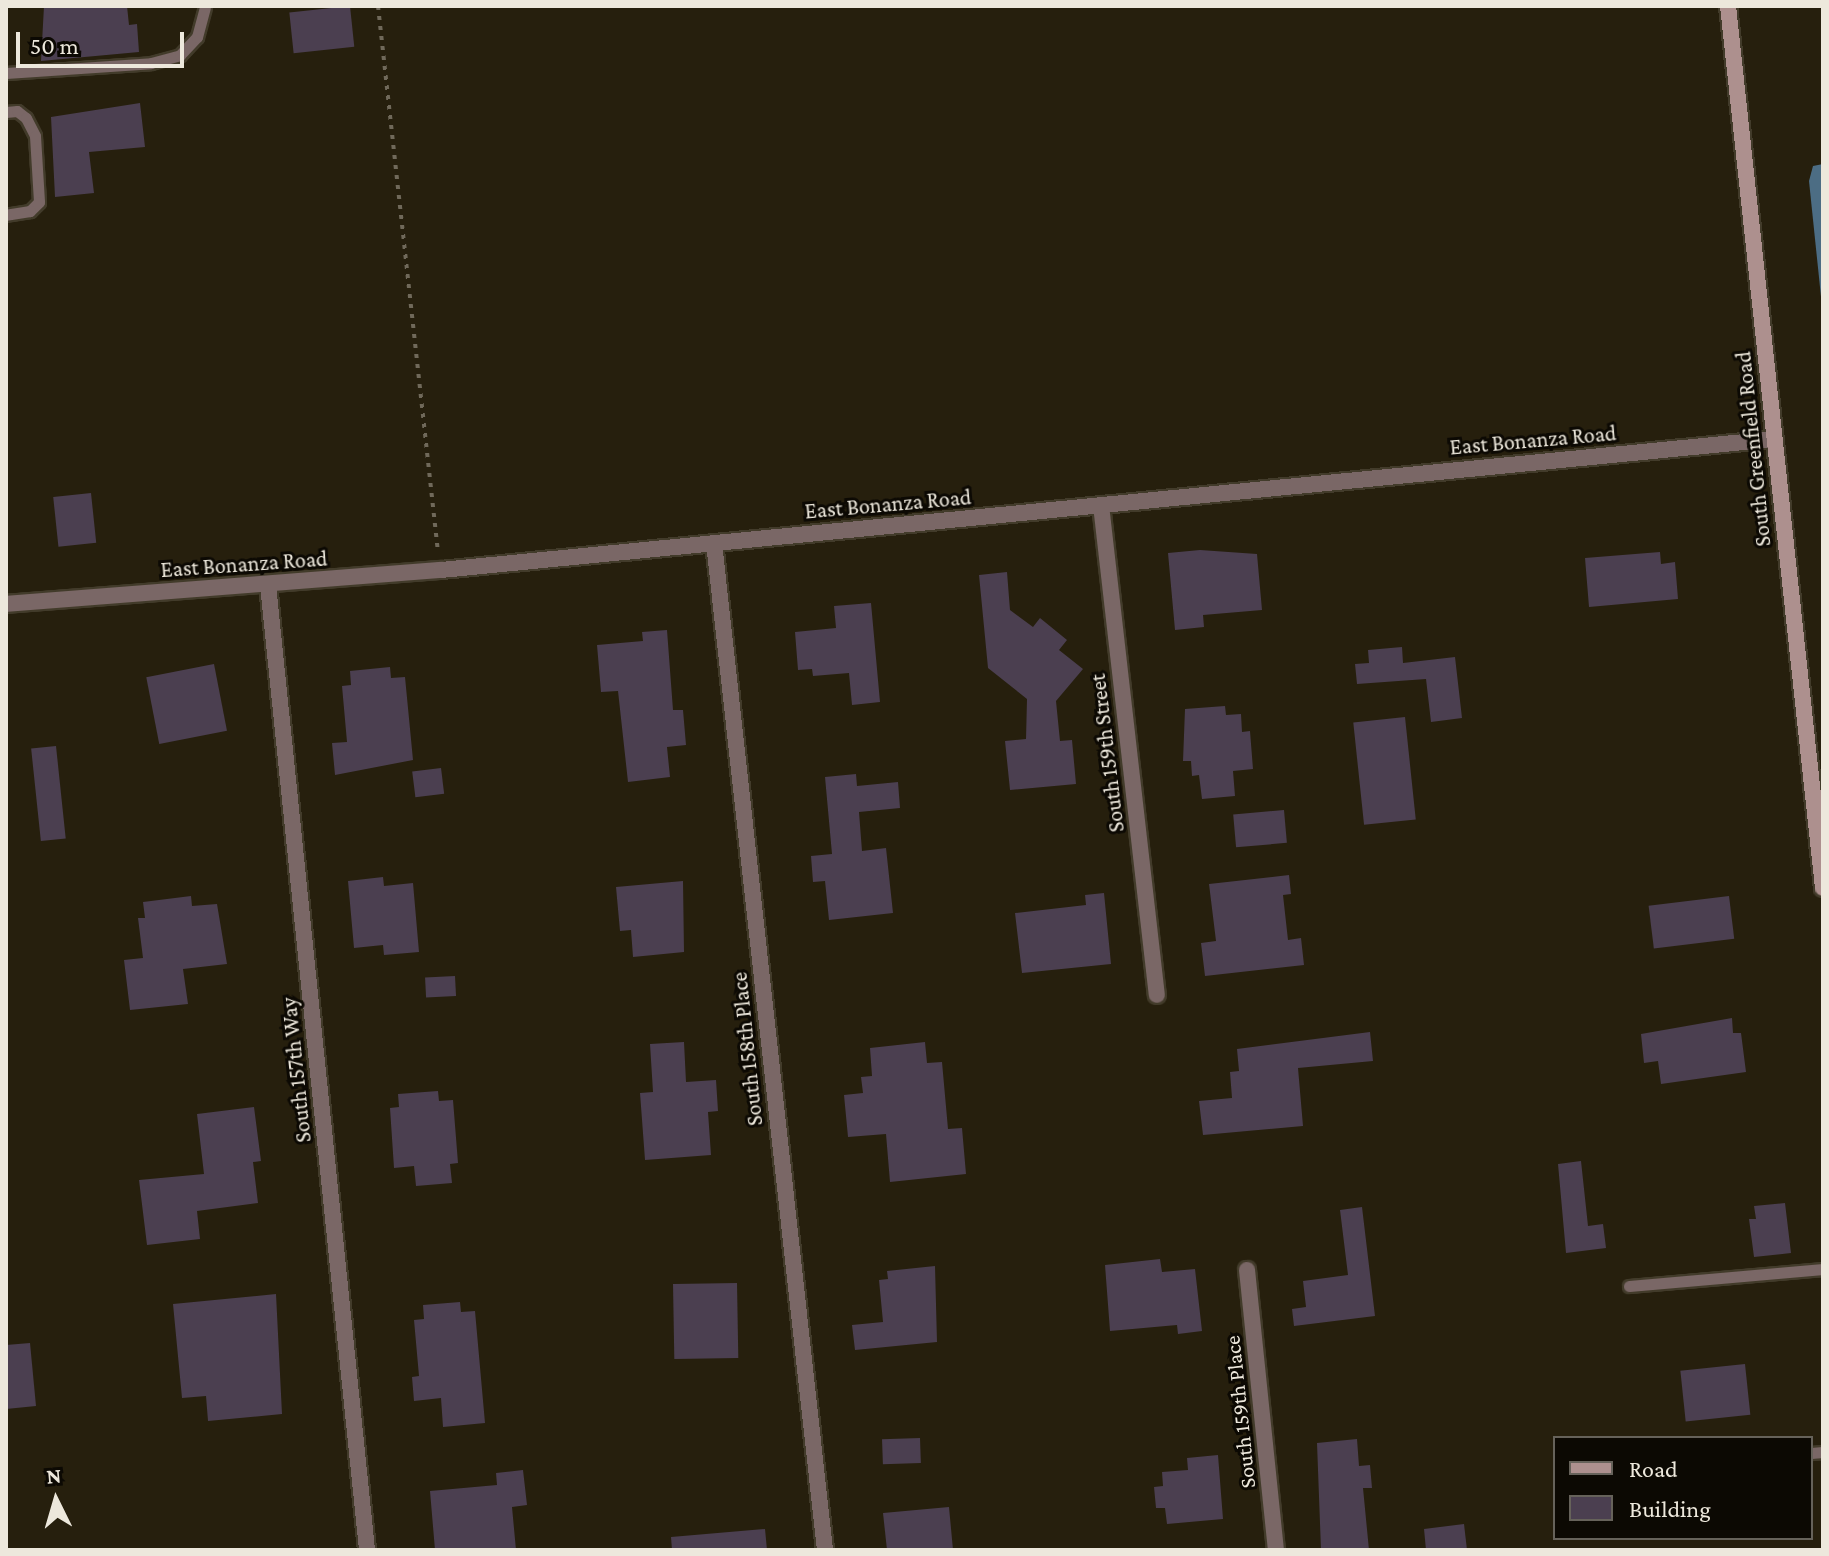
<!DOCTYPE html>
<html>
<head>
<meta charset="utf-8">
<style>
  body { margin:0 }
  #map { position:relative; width:1829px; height:1556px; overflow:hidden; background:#261f0d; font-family:"Crimson Pro",serif }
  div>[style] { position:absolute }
  .water>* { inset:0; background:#4c6d84 }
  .building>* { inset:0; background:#4b3f50; transform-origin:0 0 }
  .path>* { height:4px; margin-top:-2px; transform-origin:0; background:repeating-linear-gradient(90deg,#70695a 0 4px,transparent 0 10px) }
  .roads { filter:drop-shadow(2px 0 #423b2a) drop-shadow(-2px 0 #423b2a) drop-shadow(0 2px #423b2a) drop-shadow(0 -2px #423b2a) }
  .service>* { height:11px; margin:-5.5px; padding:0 5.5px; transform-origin:5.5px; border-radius:5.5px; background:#7a6766 }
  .minor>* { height:16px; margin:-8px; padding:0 8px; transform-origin:8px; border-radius:8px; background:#7a6766 }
  .secondary>* { height:16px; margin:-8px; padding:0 8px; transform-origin:8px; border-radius:8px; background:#ad908e }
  span { translate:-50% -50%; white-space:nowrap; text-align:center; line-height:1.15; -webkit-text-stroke:6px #0c0903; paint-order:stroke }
  .street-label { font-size:22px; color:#ede8dc }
  .frame { position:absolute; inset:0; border:8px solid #ede8dc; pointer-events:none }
  .legend { position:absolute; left:1553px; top:1436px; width:260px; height:104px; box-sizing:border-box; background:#0c0903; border:2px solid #66625a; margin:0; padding:10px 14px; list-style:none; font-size:24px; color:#ede8dc }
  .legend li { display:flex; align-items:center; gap:16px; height:40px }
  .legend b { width:40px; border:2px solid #66625a }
  .north { position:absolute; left:16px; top:1460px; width:80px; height:80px; -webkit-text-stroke:6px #0c0903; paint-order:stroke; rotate:355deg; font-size:22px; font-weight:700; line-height:32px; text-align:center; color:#ede8dc }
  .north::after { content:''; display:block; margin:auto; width:28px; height:36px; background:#ede8dc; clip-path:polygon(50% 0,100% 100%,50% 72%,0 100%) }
  .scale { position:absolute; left:16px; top:32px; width:168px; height:36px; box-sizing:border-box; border:4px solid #ede8dc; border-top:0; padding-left:10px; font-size:24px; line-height:28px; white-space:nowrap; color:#ede8dc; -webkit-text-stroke:6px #0c0903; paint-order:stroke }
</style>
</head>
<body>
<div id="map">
  <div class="water">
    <div style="clip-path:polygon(1823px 164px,1823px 316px,1809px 181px,1813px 166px)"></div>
  </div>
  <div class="building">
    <div style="clip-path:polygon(44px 6px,127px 6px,129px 25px,137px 24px,139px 52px,41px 61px)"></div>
    <div style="left:350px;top:6px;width:41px;height:61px;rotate:84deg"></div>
    <div style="clip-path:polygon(140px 103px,145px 147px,89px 152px,94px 193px,55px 197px,51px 117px)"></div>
    <div style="left:91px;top:493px;width:50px;height:38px;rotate:84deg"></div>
    <div style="clip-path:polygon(1200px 550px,1257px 554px,1262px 610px,1203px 615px,1204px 627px,1175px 630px,1168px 553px)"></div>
    <div style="clip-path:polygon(1660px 552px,1661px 564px,1675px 562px,1678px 599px,1589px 607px,1585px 558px)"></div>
    <div style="clip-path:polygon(1007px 572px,1010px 610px,1033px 627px,1040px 618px,1067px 640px,1059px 650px,1083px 669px,1056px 701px,1060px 741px,1072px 740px,1076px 784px,1010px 790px,1005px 741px,1026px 739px,1027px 699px,988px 668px,979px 575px)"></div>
    <div style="clip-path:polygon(871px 603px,880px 702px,852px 705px,849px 673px,813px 676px,812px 669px,798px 670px,795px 632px,836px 628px,834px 606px)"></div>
    <div style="clip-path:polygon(667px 630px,673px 710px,683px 710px,686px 745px,667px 747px,670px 777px,628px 782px,618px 691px,601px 692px,597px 645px,643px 641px,642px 632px)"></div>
    <div style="clip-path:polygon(1402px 647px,1403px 663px,1455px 657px,1462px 718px,1431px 722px,1426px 679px,1357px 684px,1355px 664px,1369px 663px,1368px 650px)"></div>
    <div style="left:214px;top:664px;width:68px;height:69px;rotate:79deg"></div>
    <div style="clip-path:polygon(390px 667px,391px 678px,405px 677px,413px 760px,335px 775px,332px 743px,347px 742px,342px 686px,351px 685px,350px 671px)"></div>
    <div style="clip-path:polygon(1225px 706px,1226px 715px,1241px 714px,1242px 732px,1250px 731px,1253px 769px,1233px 771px,1235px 796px,1202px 799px,1199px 775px,1192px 776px,1191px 761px,1183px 761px,1185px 709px)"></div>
    <div style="left:1405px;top:717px;width:103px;height:52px;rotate:84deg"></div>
    <div style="left:56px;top:746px;width:93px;height:25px;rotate:84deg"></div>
    <div style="left:441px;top:768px;width:26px;height:29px;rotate:83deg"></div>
    <div style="clip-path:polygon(856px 774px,857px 786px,898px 782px,900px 808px,859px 812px,862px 851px,886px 848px,893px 913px,829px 920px,825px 881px,813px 882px,811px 856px,832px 854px,825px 777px)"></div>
    <div style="left:1284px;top:810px;width:33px;height:51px;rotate:85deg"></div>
    <div style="clip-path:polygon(1289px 875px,1291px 894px,1283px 895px,1288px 940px,1301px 938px,1304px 965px,1205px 976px,1201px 943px,1216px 941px,1209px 884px)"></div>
    <div style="clip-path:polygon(383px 877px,384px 886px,413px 883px,419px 952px,384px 955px,383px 945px,354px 948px,348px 881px)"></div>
    <div style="clip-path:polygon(683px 881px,684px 952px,633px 957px,631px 930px,620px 931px,616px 887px)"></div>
    <div style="clip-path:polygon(1104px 893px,1111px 964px,1022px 973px,1015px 913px,1086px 905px,1085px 895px)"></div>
    <div style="clip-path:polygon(191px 896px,192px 906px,217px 904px,227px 964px,183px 969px,188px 1004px,130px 1010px,124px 960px,143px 958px,138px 918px,145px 918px,143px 902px)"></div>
    <div style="left:1729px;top:896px;width:43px;height:81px;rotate:83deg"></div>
    <div style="left:455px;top:976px;width:20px;height:30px;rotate:87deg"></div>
    <div style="clip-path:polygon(1732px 1018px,1733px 1033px,1741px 1033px,1746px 1072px,1661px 1084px,1658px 1061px,1644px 1063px,1641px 1034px)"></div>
    <div style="clip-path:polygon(1370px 1032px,1373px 1061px,1298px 1068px,1303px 1126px,1203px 1135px,1199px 1101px,1232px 1098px,1230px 1072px,1239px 1071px,1237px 1049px)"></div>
    <div style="clip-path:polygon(684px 1042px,686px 1082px,716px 1080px,718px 1111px,708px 1112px,711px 1155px,645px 1160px,640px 1093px,653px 1092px,650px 1044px)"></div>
    <div style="clip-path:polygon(925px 1042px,927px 1063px,942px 1062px,948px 1129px,962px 1128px,966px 1174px,890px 1182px,886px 1134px,848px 1137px,844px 1095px,863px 1093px,861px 1077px,872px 1076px,870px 1048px)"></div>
    <div style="clip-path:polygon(438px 1091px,439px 1101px,453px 1100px,458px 1163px,450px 1164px,452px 1183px,416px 1186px,414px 1166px,394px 1168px,390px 1108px,399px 1107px,398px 1094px)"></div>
    <div style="clip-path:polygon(254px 1107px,261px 1161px,253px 1162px,258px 1203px,197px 1211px,200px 1239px,147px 1245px,139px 1180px,204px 1174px,197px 1114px)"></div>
    <div style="clip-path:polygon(1581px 1161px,1588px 1226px,1603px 1224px,1606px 1248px,1566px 1253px,1558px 1164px)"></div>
    <div style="clip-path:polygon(1785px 1203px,1791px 1253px,1754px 1257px,1749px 1219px,1756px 1219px,1754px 1206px)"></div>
    <div style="clip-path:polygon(1362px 1207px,1375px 1316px,1294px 1326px,1292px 1309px,1306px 1307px,1303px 1281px,1348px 1275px,1340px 1210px)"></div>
    <div style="clip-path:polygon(1160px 1259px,1162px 1272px,1195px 1269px,1202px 1331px,1178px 1334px,1177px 1325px,1110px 1331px,1105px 1265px)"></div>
    <div style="clip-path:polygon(935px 1266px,937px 1342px,855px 1350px,852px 1325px,883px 1322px,879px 1280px,888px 1279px,887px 1271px)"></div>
    <div style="left:737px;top:1283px;width:75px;height:64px;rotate:89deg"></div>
    <div style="clip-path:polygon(276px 1294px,282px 1414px,208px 1421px,206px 1396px,182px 1398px,173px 1304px)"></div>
    <div style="clip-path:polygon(460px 1302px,461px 1312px,475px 1311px,485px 1423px,443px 1427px,441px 1398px,414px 1401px,412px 1377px,419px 1376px,414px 1320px,424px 1319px,423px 1305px)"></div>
    <div style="clip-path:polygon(30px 1343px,36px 1406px,6px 1409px,6px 1345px)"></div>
    <div style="left:1745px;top:1364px;width:51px;height:65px;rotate:84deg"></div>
    <div style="left:920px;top:1438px;width:25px;height:38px;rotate:88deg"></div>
    <div style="clip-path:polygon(1357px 1439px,1359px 1466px,1370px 1465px,1372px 1488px,1363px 1488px,1369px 1550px,1321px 1550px,1317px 1443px)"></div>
    <div style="clip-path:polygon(1218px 1455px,1223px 1519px,1167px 1524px,1165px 1508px,1156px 1508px,1154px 1487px,1163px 1486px,1162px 1472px,1188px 1470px,1187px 1458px)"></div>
    <div style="clip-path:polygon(523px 1470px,527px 1505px,512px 1507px,516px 1550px,435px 1550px,430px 1491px,497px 1485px,496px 1473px)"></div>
    <div style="clip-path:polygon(949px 1507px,953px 1550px,887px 1550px,883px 1513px)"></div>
    <div style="clip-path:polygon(1464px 1524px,1467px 1550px,1426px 1550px,1424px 1529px)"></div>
    <div style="clip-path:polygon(765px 1529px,767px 1550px,672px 1550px,671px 1537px)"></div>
  </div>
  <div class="path">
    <div style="left:378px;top:6px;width:549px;rotate:83.73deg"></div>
  </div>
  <div class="roads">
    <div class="service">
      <div style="left:6px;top:73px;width:145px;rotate:-3.9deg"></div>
      <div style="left:151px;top:63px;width:30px;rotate:-15deg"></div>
      <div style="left:180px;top:55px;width:25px;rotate:-47deg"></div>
      <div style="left:197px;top:37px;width:30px;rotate:-75deg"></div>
      <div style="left:6px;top:112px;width:11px;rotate:-5deg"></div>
      <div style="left:17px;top:111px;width:11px;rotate:38deg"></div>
      <div style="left:26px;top:118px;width:20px;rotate:63deg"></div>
      <div style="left:35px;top:136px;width:66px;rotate:86.5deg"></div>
      <div style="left:39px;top:202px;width:13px;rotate:135deg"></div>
      <div style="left:30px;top:211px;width:24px;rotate:171deg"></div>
      <div style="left:1629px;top:1286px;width:195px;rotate:-5deg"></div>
      <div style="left:1811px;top:1453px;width:12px;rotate:-5deg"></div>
    </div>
    <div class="minor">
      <div style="left:1101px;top:505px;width:493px;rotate:83.5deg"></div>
      <div style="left:714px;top:543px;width:1013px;rotate:83.71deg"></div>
      <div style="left:268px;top:585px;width:970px;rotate:84.14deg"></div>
      <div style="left:6px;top:604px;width:436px;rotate:-4.5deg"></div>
      <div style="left:441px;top:570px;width:1339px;rotate:-5.61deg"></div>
      <div style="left:1247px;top:1270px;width:281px;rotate:84.1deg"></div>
    </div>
    <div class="secondary">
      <div style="left:1728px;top:6px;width:887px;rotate:83.85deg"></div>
    </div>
  </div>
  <div class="street-label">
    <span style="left:1533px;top:440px;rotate:-5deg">East Bonanza Road</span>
    <span style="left:1753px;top:449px;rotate:-96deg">South Greenfield Road</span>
    <span style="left:888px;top:504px;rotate:-5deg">East Bonanza Road</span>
    <span style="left:244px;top:564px;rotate:-4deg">East Bonanza Road</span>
    <span style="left:1107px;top:753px;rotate:-97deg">South 159th Street</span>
    <span style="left:747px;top:1049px;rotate:-96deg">South 158th Place</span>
    <span style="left:296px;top:1070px;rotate:-96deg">South 157th Way</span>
    <span style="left:1240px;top:1412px;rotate:-96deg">South 159th Place</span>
  </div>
  <div class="frame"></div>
  <ul class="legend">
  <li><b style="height:10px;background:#ad908e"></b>Road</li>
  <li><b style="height:22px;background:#4b3f50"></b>Building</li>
  </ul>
  <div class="north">N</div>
  <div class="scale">50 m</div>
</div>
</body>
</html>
